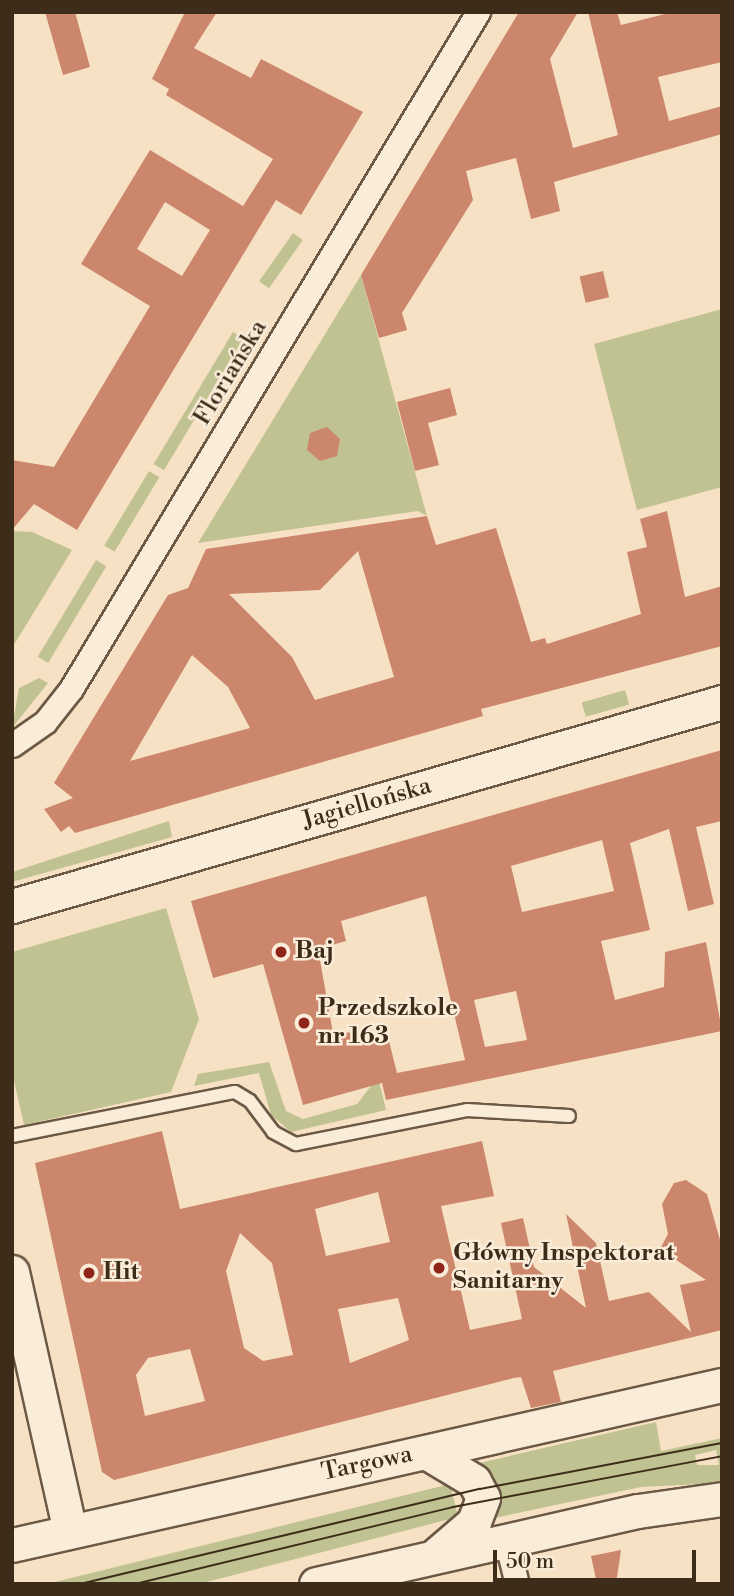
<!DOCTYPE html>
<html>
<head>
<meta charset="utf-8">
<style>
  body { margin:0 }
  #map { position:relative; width:734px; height:1596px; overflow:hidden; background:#f6e1c4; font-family:"Libre Bodoni",serif }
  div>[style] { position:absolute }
  .green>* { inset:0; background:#c1c291; transform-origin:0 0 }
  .building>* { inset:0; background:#cc866b; transform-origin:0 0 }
  .roads { filter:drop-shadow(2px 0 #6c5945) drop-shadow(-2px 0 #6c5945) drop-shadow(0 2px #6c5945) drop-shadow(0 -2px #6c5945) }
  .lane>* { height:12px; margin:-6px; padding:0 6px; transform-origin:6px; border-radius:6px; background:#f9ecd9 }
  .street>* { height:23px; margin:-11.5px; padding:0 11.5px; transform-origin:11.5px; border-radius:11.5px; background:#f9ecd9 }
  .secondary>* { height:33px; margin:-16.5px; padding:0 16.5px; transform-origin:16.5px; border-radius:16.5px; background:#f9ecd9 }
  .tram>* { height:2px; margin:-1px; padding:0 1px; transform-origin:1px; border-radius:1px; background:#3e2c1b }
  .dots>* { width:19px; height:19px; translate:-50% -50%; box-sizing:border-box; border:4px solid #f9ecd9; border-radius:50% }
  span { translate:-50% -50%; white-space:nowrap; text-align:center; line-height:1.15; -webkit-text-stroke:5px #f9ecd9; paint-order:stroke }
  .street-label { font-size:24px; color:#3e2c1b }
  .poi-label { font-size:24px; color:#3e2c1b; font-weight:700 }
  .left { translate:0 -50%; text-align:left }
  .frame { position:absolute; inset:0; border:14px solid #3e2c1b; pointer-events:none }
  .scale { position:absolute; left:493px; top:1550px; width:203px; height:32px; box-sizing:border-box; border:4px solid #3e2c1b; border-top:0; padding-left:9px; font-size:21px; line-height:24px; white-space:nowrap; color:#3e2c1b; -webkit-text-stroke:5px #f9ecd9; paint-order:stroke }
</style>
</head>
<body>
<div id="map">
  <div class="green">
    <div style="left:293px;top:233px;width:12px;height:59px;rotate:35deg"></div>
    <div style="clip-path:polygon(361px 275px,427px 516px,418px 511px,198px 543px)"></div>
    <div style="clip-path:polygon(722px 309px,722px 487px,637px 510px,594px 344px)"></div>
    <div style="left:233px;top:332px;width:12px;height:154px;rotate:31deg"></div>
    <div style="left:149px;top:471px;width:12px;height:87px;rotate:31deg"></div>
    <div style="clip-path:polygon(12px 531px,32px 532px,72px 550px,12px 648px)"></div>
    <div style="left:96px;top:560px;width:12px;height:113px;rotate:31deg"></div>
    <div style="clip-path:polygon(39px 678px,48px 683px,12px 728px,19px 688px)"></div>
    <div style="left:625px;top:690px;width:15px;height:45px;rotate:74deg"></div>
    <div style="clip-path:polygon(169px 821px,172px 837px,12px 882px,12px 872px)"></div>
    <div style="clip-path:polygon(166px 908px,199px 1019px,171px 1092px,24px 1125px,12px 1072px,12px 952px)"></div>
    <div style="clip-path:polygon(269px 1062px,286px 1111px,303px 1119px,357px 1104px,378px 1077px,386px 1110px,291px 1132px,271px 1115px,259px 1073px,194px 1086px,198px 1074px)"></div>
    <div style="clip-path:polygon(evenodd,656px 1422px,661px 1451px,722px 1438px,722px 1483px,641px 1487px,494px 1518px,499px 1503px,495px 1484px,475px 1464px,656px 1422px,716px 1450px,719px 1465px,697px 1465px,695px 1455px,716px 1450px)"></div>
    <div style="clip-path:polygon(450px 1484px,457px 1512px,450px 1519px,199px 1584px,47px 1584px)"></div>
  </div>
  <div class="building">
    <div style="clip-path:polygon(45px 12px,75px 12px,90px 67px,63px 75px)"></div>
    <div style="clip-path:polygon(evenodd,185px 12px,217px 12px,194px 48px,251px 78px,261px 59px,363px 112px,301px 215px,276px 200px,77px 530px,34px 504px,12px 530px,12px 460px,54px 467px,150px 306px,81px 264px,150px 150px,243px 206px,273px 159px,166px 95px,169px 89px,152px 79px,185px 12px,165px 202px,210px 230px,182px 276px,137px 249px,165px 202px)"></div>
    <div style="clip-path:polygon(519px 12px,578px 12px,550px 59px,573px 148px,618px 135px,588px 12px,617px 12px,621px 25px,673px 12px,722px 12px,722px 62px,658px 77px,669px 121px,722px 106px,722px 134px,554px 182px,560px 211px,531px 219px,516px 158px,466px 171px,473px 200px,402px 313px,407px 330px,379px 338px,361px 275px)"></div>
    <div style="left:603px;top:271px;width:27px;height:24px;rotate:77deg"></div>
    <div style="clip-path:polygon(450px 388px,457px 415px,428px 423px,439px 465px,415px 471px,397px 402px)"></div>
    <div style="clip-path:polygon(327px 427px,340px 439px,337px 456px,320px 461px,307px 450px,310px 433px)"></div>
    <div style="clip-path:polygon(evenodd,667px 511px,685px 597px,722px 586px,722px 646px,481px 709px,483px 716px,75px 833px,69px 826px,61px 832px,44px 809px,73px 798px,54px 783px,168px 595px,188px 588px,206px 549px,427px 516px,436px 545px,496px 528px,531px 642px,545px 638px,547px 644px,641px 614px,627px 552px,647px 547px,640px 519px,667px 511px,358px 551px,394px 677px,315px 700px,292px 657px,229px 594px,320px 590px,358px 551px,667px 511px,192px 655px,228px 687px,250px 728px,130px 761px,192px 655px)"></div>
    <div style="clip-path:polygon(evenodd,722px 750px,722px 821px,696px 827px,714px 904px,688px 911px,669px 829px,630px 843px,650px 930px,601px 941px,615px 1000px,664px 987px,665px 952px,706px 942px,722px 1031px,386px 1100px,382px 1083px,303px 1105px,263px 964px,213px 978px,191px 901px,722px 750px,602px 840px,614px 891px,522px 912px,511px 866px,602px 840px,722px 750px,426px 896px,465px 1060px,397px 1073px,388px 1037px,370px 1041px,368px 1032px,333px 1033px,318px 949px,346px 941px,341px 921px,426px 896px,722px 750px,516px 991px,527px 1040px,485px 1047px,474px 1000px,516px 991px)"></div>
    <div style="clip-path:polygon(evenodd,162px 1131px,180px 1209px,482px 1141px,494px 1196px,441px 1206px,470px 1330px,522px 1319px,501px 1223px,523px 1218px,534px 1267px,586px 1308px,566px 1214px,596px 1243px,609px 1301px,649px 1292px,691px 1332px,680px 1285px,706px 1280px,660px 1249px,668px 1234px,662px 1204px,674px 1183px,686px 1180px,707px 1194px,722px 1247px,722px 1330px,553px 1371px,561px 1402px,531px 1408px,521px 1377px,514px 1378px,114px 1480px,102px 1472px,35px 1163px,162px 1131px,378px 1192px,390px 1242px,326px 1256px,315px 1209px,378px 1192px,162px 1131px,240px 1233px,272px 1263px,293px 1355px,263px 1361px,244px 1348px,226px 1271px,240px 1233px,162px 1131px,398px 1298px,409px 1340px,350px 1363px,338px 1309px,398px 1298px,162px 1131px,190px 1349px,205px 1401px,145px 1416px,136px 1375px,148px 1358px,190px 1349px)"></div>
    <div style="clip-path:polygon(621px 1550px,616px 1584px,597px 1584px,591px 1556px)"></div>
  </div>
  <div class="roads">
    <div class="lane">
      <div style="left:12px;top:1136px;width:227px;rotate:-11.2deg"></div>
      <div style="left:235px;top:1092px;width:17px;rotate:31deg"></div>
      <div style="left:250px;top:1101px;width:39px;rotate:53deg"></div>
      <div style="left:273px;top:1132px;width:26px;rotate:28deg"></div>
      <div style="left:296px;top:1144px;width:174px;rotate:-11.2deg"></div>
      <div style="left:467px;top:1110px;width:102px;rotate:3.4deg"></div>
    </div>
    <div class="street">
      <div style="left:12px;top:745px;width:40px;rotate:-34.9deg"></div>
      <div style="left:45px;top:722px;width:42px;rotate:-51.8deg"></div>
      <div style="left:71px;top:689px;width:790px;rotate:-58.99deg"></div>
      <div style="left:506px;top:1540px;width:45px;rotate:76deg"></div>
    </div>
    <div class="secondary">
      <div style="left:12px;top:906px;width:739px;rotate:-16.03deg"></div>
      <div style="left:12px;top:1272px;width:265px;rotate:77.4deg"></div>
      <div style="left:426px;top:1452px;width:56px;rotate:31.1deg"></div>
      <div style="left:474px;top:1481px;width:19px;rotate:62deg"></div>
      <div style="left:483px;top:1498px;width:26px;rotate:111deg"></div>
      <div style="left:474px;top:1522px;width:48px;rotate:139.3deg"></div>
      <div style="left:12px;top:1545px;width:728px;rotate:-12.7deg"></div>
      <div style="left:316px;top:1584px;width:330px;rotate:-12.8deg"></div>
      <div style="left:638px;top:1511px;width:85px;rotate:-8.1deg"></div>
    </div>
  </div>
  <div class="tram">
    <div style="left:80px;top:1584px;width:411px;rotate:-13.4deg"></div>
    <div style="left:480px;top:1489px;width:246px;rotate:-10.8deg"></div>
    <div style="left:135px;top:1584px;width:327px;rotate:-13.6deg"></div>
    <div style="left:453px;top:1507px;width:274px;rotate:-10.7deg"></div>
  </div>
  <div class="dots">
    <div style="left:281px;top:952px;background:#8f2418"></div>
    <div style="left:304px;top:1023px;background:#8f2418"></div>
    <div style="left:439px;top:1268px;background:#8f2418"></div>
    <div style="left:89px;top:1273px;background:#8f2418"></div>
  </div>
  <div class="street-label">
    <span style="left:231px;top:373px;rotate:-59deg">Floriańska</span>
    <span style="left:367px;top:804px;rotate:-16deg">Jagiellońska</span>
    <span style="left:367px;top:1464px;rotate:-12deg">Targowa</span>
  </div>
  <div class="poi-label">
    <span class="left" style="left:295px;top:952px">Baj</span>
    <span class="left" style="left:318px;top:1023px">Przedszkole<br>nr 163</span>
    <span class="left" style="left:453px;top:1268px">Główny Inspektorat<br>Sanitarny</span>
    <span class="left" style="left:103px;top:1273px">Hit</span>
  </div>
  <div class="frame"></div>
  <div class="scale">50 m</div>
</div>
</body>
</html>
